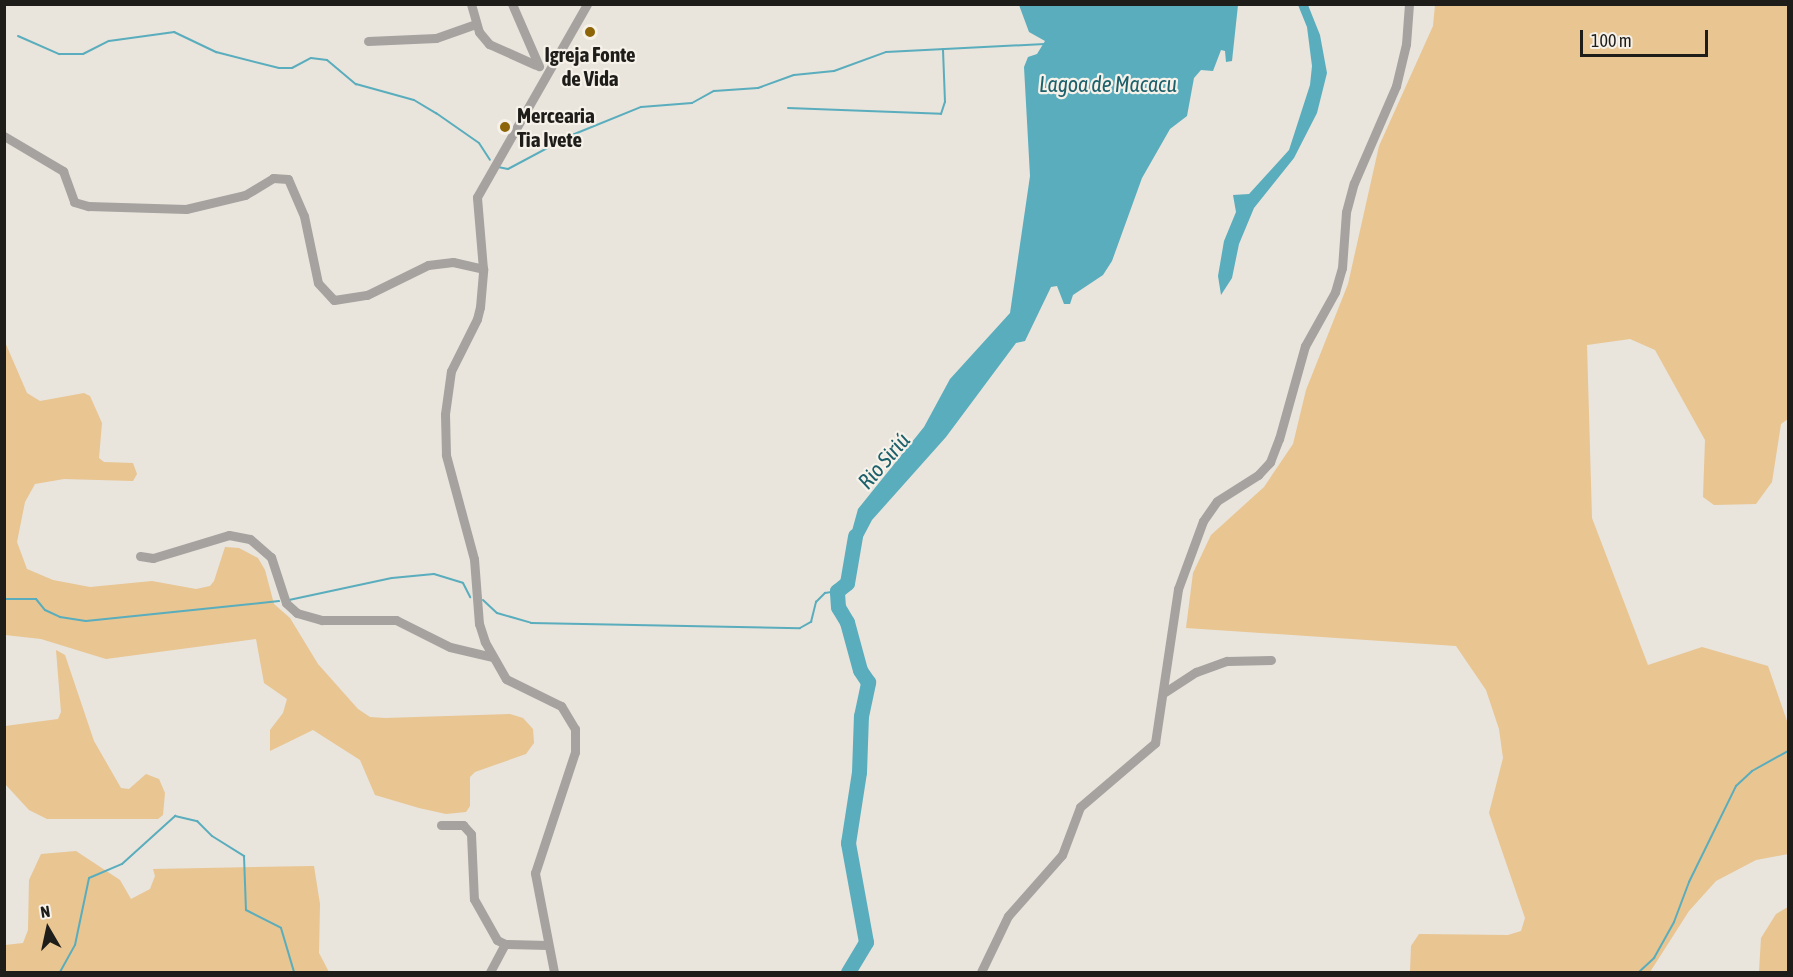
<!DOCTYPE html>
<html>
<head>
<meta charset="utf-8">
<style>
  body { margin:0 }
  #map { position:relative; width:1793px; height:977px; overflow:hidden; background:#e9e4dc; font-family:"Asap Condensed",sans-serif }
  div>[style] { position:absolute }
  .green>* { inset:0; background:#e8c591 }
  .water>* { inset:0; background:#59adbd }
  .stream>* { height:2px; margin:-1px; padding:0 1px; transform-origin:1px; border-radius:1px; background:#59adbd }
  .river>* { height:15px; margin:-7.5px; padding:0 7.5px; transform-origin:7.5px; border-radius:7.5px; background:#59adbd }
  .minor>* { height:9px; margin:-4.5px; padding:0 4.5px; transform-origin:4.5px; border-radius:4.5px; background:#a5a29f }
  .dots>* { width:16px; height:16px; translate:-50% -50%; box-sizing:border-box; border:3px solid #f6f1e9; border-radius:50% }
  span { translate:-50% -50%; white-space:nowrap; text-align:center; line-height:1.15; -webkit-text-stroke:4.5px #f6f1e9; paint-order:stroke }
  .poi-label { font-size:21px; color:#1f1d1a; font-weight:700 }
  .left { translate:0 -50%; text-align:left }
  .water-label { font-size:22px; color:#1b606b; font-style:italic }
  .frame { position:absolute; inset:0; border:6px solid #1f1d1a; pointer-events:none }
  .north { position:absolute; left:18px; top:899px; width:60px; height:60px; -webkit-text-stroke:4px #f6f1e9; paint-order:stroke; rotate:351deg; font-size:16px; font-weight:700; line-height:24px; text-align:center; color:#1f1d1a }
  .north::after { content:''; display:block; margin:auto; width:21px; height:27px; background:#1f1d1a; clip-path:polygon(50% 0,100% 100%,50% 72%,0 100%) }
  .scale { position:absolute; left:1580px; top:30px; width:128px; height:27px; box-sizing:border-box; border:3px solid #1f1d1a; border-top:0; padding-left:8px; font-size:18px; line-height:21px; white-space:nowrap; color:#1f1d1a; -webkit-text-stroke:4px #f6f1e9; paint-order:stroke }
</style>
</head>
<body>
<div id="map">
  <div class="green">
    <div style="clip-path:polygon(1435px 5px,1788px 5px,1788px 419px,1781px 424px,1772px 482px,1756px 504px,1714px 505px,1703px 497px,1705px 440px,1655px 350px,1630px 339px,1587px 345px,1592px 518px,1648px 665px,1702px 647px,1768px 666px,1788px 724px,1788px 854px,1756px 860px,1716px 881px,1689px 911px,1650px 972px,1410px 972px,1411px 946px,1419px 934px,1508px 935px,1521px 931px,1525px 918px,1489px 813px,1503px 758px,1499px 729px,1486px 690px,1456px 646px,1186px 628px,1193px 573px,1211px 535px,1264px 487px,1293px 444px,1306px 390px,1348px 284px,1379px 146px,1433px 26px)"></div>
    <div style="clip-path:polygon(5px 342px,27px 393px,40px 401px,84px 393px,90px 396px,102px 423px,99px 458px,104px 462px,133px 463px,137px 474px,133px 481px,64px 479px,35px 484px,25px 502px,17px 542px,27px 569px,53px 580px,90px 587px,152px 581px,196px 589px,210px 586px,214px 581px,225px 547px,239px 548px,258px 558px,265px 570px,274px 604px,290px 618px,318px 664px,358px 709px,370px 717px,385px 718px,510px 714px,523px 718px,533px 729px,534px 743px,526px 754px,475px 772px,470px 777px,470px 806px,466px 812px,446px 814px,419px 808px,375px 795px,360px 760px,313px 730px,270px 751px,270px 730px,283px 713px,287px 699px,264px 683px,256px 639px,106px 659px,41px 639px,5px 635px)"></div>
    <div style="clip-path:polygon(56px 650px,65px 655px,94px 741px,121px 788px,129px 789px,146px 774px,159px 779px,165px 793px,163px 815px,158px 819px,47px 819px,29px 810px,5px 784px,5px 726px,58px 719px,61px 712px)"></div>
    <div style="clip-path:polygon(76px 851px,120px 880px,131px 899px,150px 889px,155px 876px,153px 869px,314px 866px,320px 904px,319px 953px,329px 972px,5px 972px,5px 945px,23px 943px,28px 930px,29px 880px,41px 854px)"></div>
    <div style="clip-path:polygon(1788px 907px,1788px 972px,1759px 972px,1761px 938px,1776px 914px)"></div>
  </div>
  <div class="water">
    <div style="clip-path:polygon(1019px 5px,1238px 5px,1232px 61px,1226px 62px,1225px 51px,1221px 50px,1213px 71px,1201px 70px,1194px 78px,1187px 116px,1170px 129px,1142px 178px,1112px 261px,1103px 275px,1073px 295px,1070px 304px,1064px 304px,1057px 286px,1051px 287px,1025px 341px,1016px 343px,946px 437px,872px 520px,853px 556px,850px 538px,858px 509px,924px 427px,950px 379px,1010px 313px,1030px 176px,1024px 67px,1028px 57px,1037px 54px,1045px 41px,1029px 32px)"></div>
    <div style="clip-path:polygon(1298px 5px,1308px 5px,1320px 35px,1327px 73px,1317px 113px,1294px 158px,1254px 208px,1239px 244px,1232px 278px,1221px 295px,1218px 276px,1224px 241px,1236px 212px,1233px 195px,1249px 194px,1289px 150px,1310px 85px,1312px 66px,1307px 27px)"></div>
  </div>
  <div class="stream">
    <div style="left:18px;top:36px;width:45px;rotate:23.7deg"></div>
    <div style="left:59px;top:54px;width:24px"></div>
    <div style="left:83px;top:54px;width:29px;rotate:-27deg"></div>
    <div style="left:109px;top:41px;width:66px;rotate:-7.9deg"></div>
    <div style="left:174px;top:32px;width:47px;rotate:25.5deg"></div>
    <div style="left:216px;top:52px;width:65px;rotate:14.3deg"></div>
    <div style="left:279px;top:68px;width:13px"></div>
    <div style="left:292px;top:68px;width:21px;rotate:-28deg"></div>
    <div style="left:311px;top:58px;width:16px;rotate:7deg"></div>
    <div style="left:327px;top:60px;width:38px;rotate:40deg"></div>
    <div style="left:356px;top:84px;width:60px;rotate:15.4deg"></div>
    <div style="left:414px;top:100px;width:26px;rotate:31deg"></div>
    <div style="left:436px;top:113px;width:52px;rotate:34.9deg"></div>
    <div style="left:479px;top:143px;width:20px;rotate:57deg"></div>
    <div style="left:788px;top:108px;width:153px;rotate:2.2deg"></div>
    <div style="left:941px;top:114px;width:13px;rotate:-72deg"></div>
    <div style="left:945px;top:102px;width:53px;rotate:-92.2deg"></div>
    <div style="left:498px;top:167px;width:10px;rotate:11deg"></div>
    <div style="left:508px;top:169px;width:72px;rotate:-28deg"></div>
    <div style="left:572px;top:135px;width:74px;rotate:-22.1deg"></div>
    <div style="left:641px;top:107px;width:51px;rotate:-4.5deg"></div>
    <div style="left:692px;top:103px;width:25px;rotate:-29deg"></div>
    <div style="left:714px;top:91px;width:44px;rotate:-3.9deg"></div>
    <div style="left:758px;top:88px;width:38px;rotate:-20deg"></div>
    <div style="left:794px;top:75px;width:40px;rotate:-5.7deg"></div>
    <div style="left:834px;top:71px;width:55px;rotate:-20.1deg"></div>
    <div style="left:886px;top:52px;width:159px;rotate:-2.9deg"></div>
    <div style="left:4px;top:599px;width:32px"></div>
    <div style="left:36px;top:599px;width:14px;rotate:51deg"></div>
    <div style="left:45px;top:610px;width:17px;rotate:25deg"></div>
    <div style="left:60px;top:617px;width:26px;rotate:9deg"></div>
    <div style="left:86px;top:621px;width:194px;rotate:-5.9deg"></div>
    <div style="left:289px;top:600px;width:105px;rotate:-12.1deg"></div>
    <div style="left:392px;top:578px;width:42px;rotate:-5.4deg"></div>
    <div style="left:434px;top:574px;width:30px;rotate:17deg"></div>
    <div style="left:463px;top:583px;width:16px;rotate:63deg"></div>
    <div style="left:483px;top:600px;width:19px;rotate:43deg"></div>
    <div style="left:497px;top:613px;width:35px;rotate:16deg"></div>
    <div style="left:531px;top:623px;width:269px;rotate:1.1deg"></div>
    <div style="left:800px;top:628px;width:13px;rotate:-29deg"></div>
    <div style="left:811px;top:622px;width:21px;rotate:-76deg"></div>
    <div style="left:816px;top:602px;width:13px;rotate:-45deg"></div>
    <div style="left:825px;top:593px;width:12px;rotate:-9deg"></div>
    <div style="left:60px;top:972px;width:31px;rotate:-61deg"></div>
    <div style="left:75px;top:945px;width:68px;rotate:-78.2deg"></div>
    <div style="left:89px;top:878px;width:36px;rotate:-23deg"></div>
    <div style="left:122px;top:864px;width:72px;rotate:-42.2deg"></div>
    <div style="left:175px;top:816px;width:23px;rotate:13deg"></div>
    <div style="left:197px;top:821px;width:21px;rotate:45deg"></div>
    <div style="left:212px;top:836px;width:38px;rotate:32deg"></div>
    <div style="left:244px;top:856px;width:54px;rotate:87.9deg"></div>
    <div style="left:246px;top:910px;width:39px;rotate:27deg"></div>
    <div style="left:281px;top:928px;width:46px;rotate:73.5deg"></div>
    <div style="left:1639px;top:972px;width:21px;rotate:-43deg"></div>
    <div style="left:1654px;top:958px;width:41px;rotate:-60.9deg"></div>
    <div style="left:1674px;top:922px;width:43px;rotate:-69.4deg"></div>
    <div style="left:1689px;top:882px;width:107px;rotate:-63.9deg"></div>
    <div style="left:1736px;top:786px;width:22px;rotate:-43deg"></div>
    <div style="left:1752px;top:771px;width:41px;rotate:-29.1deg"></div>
  </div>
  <div class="river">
    <div style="left:848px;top:972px;width:35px;rotate:-59deg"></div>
    <div style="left:866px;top:942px;width:101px;rotate:-100.3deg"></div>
    <div style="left:848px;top:843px;width:72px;rotate:-81.2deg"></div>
    <div style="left:859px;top:772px;width:56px;rotate:-88deg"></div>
    <div style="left:861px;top:716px;width:35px;rotate:-78deg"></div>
    <div style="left:868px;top:682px;width:14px;rotate:-124deg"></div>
    <div style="left:860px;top:670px;width:50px;rotate:-105.2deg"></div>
    <div style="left:847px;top:622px;width:17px;rotate:-121deg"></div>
    <div style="left:838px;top:607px;width:16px;rotate:-94deg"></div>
    <div style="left:837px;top:591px;width:13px;rotate:-39deg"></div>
    <div style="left:847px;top:583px;width:48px;rotate:-80.3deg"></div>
  </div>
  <div class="minor">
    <div style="left:471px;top:4px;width:29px;rotate:74deg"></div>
    <div style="left:479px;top:32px;width:16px;rotate:50deg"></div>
    <div style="left:489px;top:44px;width:51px;rotate:24.1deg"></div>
    <div style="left:512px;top:4px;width:68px;rotate:66.5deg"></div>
    <div style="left:368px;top:41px;width:68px;rotate:-2.5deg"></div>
    <div style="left:436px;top:38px;width:42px;rotate:-19.3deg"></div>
    <div style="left:4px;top:136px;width:69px;rotate:30.7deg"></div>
    <div style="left:63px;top:171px;width:33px;rotate:70deg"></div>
    <div style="left:74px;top:202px;width:15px;rotate:16deg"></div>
    <div style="left:88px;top:206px;width:98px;rotate:1.8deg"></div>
    <div style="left:186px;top:209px;width:61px;rotate:-13.3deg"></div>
    <div style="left:245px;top:195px;width:33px;rotate:-31deg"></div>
    <div style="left:273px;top:178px;width:15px;rotate:4deg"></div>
    <div style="left:288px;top:179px;width:40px;rotate:66.6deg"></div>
    <div style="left:304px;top:216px;width:68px;rotate:78.2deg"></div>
    <div style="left:318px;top:283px;width:23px;rotate:47deg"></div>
    <div style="left:334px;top:300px;width:33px;rotate:-9deg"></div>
    <div style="left:367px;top:295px;width:68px;rotate:-26.2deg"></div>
    <div style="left:428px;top:265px;width:25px;rotate:-7deg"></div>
    <div style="left:453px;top:262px;width:31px;rotate:13deg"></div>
    <div style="left:140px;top:556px;width:13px;rotate:9deg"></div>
    <div style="left:153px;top:558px;width:79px;rotate:-16.8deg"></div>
    <div style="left:229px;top:535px;width:21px;rotate:11deg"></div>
    <div style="left:250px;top:539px;width:28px;rotate:41deg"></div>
    <div style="left:271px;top:557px;width:48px;rotate:71.9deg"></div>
    <div style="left:286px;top:603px;width:15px;rotate:42deg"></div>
    <div style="left:297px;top:613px;width:26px;rotate:16deg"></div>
    <div style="left:322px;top:620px;width:74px"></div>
    <div style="left:396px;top:620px;width:60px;rotate:26.6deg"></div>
    <div style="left:450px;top:647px;width:43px;rotate:13.4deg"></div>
    <div style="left:1165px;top:692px;width:37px;rotate:-33deg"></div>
    <div style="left:1196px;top:672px;width:33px;rotate:-20deg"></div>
    <div style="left:1227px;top:661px;width:44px;rotate:-1.3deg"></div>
    <div style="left:441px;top:825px;width:22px"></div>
    <div style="left:463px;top:825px;width:12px;rotate:48deg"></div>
    <div style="left:471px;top:834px;width:65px;rotate:87.4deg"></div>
    <div style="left:474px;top:899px;width:47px;rotate:60.7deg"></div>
    <div style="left:497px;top:940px;width:9px;rotate:27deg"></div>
    <div style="left:505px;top:944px;width:43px;rotate:1.3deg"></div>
    <div style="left:490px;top:972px;width:32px;rotate:-62deg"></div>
    <div style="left:554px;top:972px;width:101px;rotate:-100.9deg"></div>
    <div style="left:535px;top:873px;width:127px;rotate:-71.7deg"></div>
    <div style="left:575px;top:752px;width:23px;rotate:-90deg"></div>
    <div style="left:575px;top:729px;width:27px;rotate:-121deg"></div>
    <div style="left:561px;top:706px;width:61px;rotate:-153.9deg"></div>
    <div style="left:506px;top:679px;width:43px;rotate:-119.6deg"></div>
    <div style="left:485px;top:642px;width:19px;rotate:-108deg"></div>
    <div style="left:479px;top:624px;width:65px;rotate:-94.4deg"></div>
    <div style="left:474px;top:559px;width:108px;rotate:-105.1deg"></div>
    <div style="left:446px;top:455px;width:41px;rotate:-91.4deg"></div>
    <div style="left:445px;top:414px;width:43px;rotate:-82.1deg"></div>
    <div style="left:451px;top:371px;width:58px;rotate:-63.4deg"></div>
    <div style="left:477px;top:319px;width:12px;rotate:-76deg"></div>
    <div style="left:480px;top:307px;width:38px;rotate:-85deg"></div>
    <div style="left:483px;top:269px;width:72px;rotate:-94.8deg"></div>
    <div style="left:477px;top:197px;width:222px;rotate:-60.3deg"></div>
    <div style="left:981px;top:972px;width:62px;rotate:-64.3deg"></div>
    <div style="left:1008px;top:916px;width:81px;rotate:-48.5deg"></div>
    <div style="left:1062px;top:855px;width:51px;rotate:-69.4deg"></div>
    <div style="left:1080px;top:807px;width:99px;rotate:-40.5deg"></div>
    <div style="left:1155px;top:743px;width:156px;rotate:-81.5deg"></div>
    <div style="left:1178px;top:589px;width:72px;rotate:-69.8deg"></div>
    <div style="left:1203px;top:521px;width:24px;rotate:-55deg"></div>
    <div style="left:1217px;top:501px;width:49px;rotate:-32.4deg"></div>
    <div style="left:1258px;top:475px;width:18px;rotate:-47deg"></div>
    <div style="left:1270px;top:462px;width:25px;rotate:-69deg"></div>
    <div style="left:1279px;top:439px;width:97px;rotate:-74.4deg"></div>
    <div style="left:1305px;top:346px;width:62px;rotate:-60.9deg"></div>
    <div style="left:1335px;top:292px;width:25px;rotate:-74deg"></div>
    <div style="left:1342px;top:268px;width:56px;rotate:-85.9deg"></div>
    <div style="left:1346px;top:212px;width:30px;rotate:-75deg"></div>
    <div style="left:1354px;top:183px;width:106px;rotate:-66.6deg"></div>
    <div style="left:1396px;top:86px;width:43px;rotate:-76.6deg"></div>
    <div style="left:1406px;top:44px;width:40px;rotate:-85.7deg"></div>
  </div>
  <div class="dots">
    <div style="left:590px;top:32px;background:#8d6508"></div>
    <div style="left:505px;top:127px;background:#8d6508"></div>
  </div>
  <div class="poi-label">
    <span style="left:590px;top:66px">Igreja Fonte<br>de Vida</span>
    <span class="left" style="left:517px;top:127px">Mercearia<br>Tia Ivete</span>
  </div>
  <div class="water-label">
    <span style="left:1108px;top:85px">Lagoa de Macacu</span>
    <span style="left:884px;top:461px;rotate:-49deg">Rio Siriú</span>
  </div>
  <div class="frame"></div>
  <div class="north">N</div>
  <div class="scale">100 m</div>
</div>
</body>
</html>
